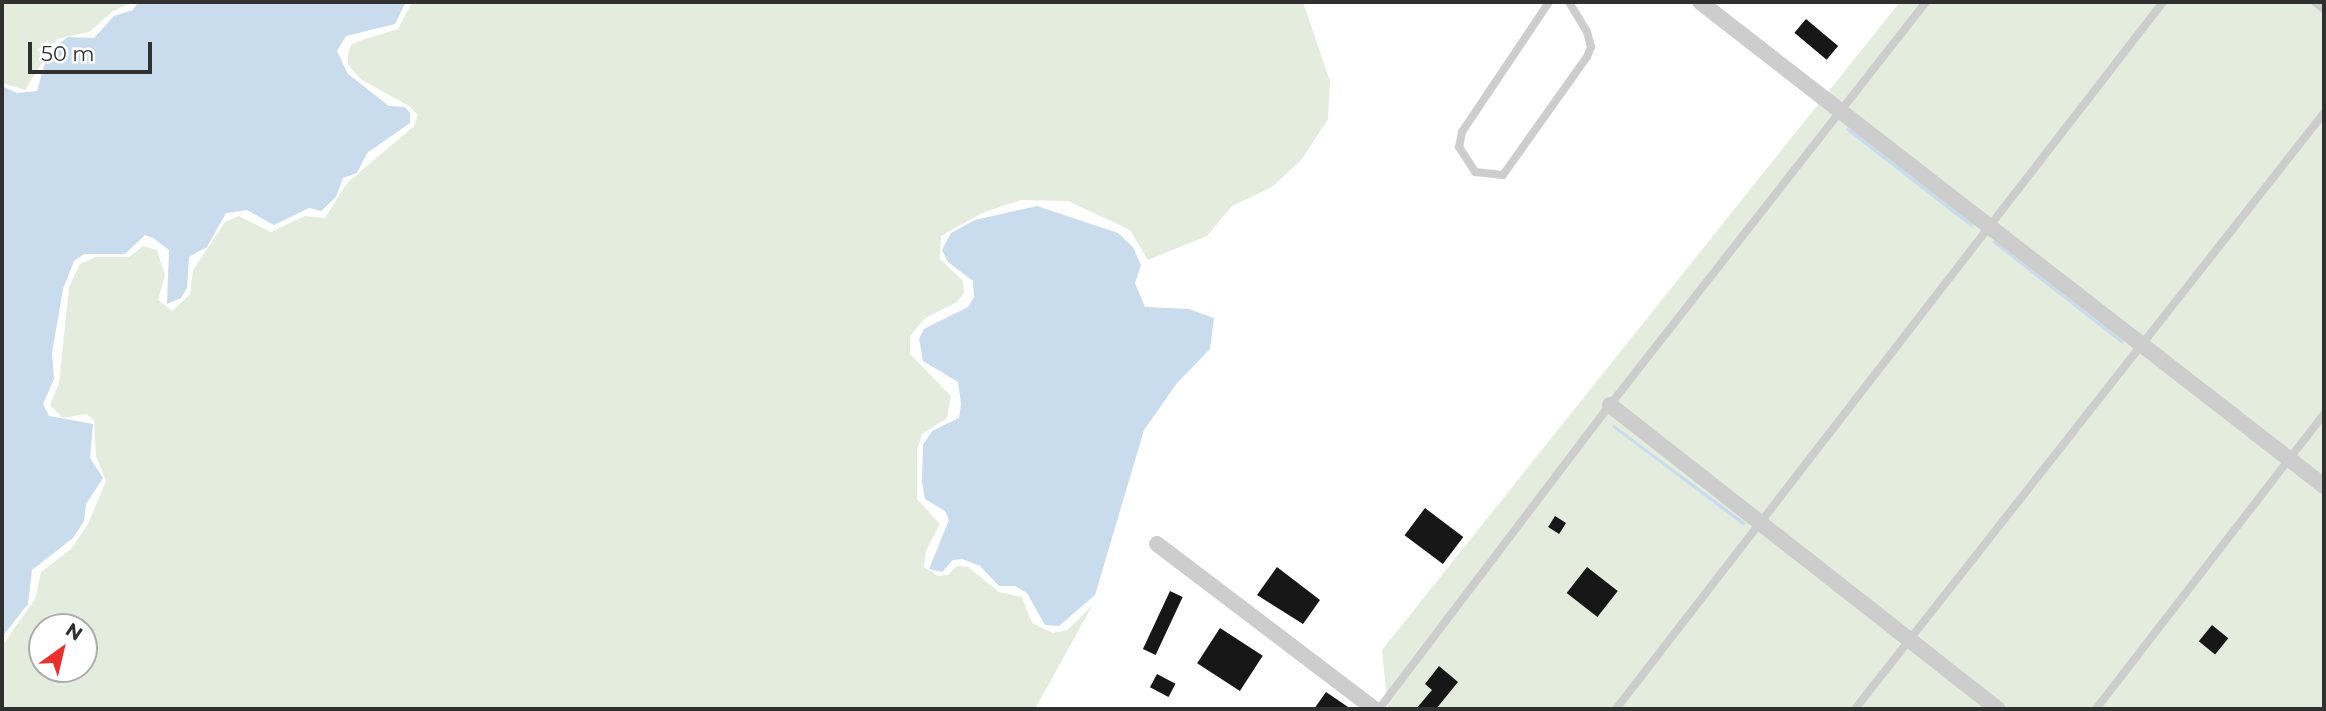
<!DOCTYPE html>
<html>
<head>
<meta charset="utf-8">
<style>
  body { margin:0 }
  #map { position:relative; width:2326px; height:711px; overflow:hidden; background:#fff; font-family:Montserrat,sans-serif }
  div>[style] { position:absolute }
  .green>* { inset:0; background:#e4eddd }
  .water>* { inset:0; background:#c9dced; transform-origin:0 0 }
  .building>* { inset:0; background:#171717; transform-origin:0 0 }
  .lane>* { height:8px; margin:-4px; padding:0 4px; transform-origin:4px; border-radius:4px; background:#cdcdcd }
  .street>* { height:16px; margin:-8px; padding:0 8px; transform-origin:8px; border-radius:8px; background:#cdcdcd }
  span { translate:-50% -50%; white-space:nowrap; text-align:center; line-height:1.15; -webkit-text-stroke:7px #fff; paint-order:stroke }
  .frame { position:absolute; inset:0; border:4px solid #303030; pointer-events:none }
  .north { position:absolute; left:28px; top:613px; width:70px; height:70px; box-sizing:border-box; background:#fff; border:2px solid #acacac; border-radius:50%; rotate:34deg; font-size:19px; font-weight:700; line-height:28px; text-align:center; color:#303030 }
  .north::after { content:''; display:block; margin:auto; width:24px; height:32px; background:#ec302c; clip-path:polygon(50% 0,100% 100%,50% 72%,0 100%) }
  .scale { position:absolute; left:28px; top:42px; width:124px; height:32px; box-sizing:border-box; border:4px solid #303030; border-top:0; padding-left:9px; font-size:21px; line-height:24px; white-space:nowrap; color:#303030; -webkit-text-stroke:5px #fff; paint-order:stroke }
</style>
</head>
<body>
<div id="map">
  <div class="green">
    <div style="clip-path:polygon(2px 2px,133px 2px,113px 11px,89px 32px,57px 39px,25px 90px,2px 83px)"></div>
    <div style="clip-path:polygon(evenodd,412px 2px,1303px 2px,1330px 81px,1328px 119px,1302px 159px,1272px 187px,1232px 206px,1207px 236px,1148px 260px,1130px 230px,1068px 201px,1021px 200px,982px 213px,941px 236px,940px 259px,963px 281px,964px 293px,957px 302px,925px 318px,910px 336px,910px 354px,951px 396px,947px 418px,922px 434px,917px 450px,917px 499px,940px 524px,926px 551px,924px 567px,938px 576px,948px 575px,957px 566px,968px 567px,999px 592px,1022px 597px,1032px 623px,1053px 633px,1067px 630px,1092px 606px,1035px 709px,2px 709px,2px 646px,35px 599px,41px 572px,71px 549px,88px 524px,106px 481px,96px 456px,94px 420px,86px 414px,63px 418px,50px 405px,59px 383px,69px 287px,80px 264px,96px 257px,129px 257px,143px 246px,157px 250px,165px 275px,158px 300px,172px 311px,190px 294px,193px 270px,225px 222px,239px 216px,271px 232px,305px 216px,325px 218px,347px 183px,414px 126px,418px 115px,409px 106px,362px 80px,348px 65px,348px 55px,351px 45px,359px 41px,398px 29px,412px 2px,42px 627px,84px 627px,84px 669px,42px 669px,42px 627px)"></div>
    <div style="clip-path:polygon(1900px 2px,2324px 2px,2324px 709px,1388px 709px,1382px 650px)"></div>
  </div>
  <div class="water">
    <div style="clip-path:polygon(138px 2px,406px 2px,395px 24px,346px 36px,337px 51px,348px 74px,389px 106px,405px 107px,410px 113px,410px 123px,367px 153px,357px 173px,343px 178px,336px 197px,321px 211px,309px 208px,274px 225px,247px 210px,226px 213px,207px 247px,189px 257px,187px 288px,181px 298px,167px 304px,169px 250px,153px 238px,145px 235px,125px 254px,84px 254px,74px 261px,63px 289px,52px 353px,54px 379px,43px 404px,49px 416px,93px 424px,90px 458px,103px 478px,86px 504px,84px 521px,73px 538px,32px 570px,28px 604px,2px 637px,2px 86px,17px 93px,37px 91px,46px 59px,57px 45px,68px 37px,94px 38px,114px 16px,133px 10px)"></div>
    <div style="clip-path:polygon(1848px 127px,1974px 224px,1971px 227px,1846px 130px)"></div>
    <div style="clip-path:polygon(1037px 206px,1118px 233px,1133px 247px,1141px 265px,1135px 283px,1145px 307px,1189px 309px,1214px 318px,1210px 349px,1177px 383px,1144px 430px,1095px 595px,1059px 626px,1045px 625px,1027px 593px,1015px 586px,999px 586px,980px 566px,962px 559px,953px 560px,942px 572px,929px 569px,949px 520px,945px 511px,925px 499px,922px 482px,923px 445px,932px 431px,959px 418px,961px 404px,958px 382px,923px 361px,919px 339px,924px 329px,968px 307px,974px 297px,973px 281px,948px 262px,942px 250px,951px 233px,975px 220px)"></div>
    <div style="left:1994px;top:240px;width:165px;height:3px;rotate:38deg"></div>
    <div style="clip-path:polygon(1614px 425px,1746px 523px,1744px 526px,1612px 427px)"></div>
  </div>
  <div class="building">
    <div style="left:1806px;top:19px;width:42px;height:18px;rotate:40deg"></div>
    <div style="left:1425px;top:508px;width:48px;height:34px;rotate:37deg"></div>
    <div style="left:1555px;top:516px;width:13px;height:13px;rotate:32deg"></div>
    <div style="clip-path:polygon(1277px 567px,1320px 600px,1303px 624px,1257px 595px)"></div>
    <div style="left:1587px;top:567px;width:39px;height:33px;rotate:38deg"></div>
    <div style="left:1170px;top:591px;width:14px;height:64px;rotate:25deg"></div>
    <div style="left:2212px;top:625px;width:21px;height:21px;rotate:39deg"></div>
    <div style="left:1220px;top:628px;width:51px;height:42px;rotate:33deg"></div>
    <div style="clip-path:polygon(1439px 666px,1458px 682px,1436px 709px,1416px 709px,1432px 690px,1425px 684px)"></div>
    <div style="left:1157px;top:674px;width:21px;height:15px;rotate:28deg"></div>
    <div style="clip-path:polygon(1326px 692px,1351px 709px,1314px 709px)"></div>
  </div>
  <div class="lane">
    <div style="left:1549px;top:2px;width:156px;rotate:123.8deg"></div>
    <div style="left:1462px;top:132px;width:15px;rotate:101deg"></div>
    <div style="left:1459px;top:147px;width:30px;rotate:57deg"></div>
    <div style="left:1475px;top:172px;width:28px;rotate:6deg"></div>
    <div style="left:1503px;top:175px;width:145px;rotate:-54.6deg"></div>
    <div style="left:1587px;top:57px;width:11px;rotate:-68deg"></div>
    <div style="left:1591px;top:47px;width:16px;rotate:-105deg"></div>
    <div style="left:1587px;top:32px;width:35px;rotate:-121deg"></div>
    <div style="left:2315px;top:2px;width:11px;rotate:38deg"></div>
    <div style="left:1379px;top:709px;width:382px;rotate:-52.8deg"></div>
    <div style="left:1610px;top:405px;width:512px;rotate:-51.9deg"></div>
    <div style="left:1616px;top:709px;width:894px;rotate:-52.27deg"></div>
    <div style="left:1855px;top:709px;width:758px;rotate:-51.8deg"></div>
    <div style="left:2096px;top:709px;width:373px;rotate:-52.3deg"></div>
  </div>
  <div class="street">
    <div style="left:1700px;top:2px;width:790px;rotate:37.8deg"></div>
    <div style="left:1610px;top:405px;width:493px;rotate:38.1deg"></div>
    <div style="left:1157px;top:544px;width:273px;rotate:37.2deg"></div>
  </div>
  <div class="frame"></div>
  <div class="north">N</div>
  <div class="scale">50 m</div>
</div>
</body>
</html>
